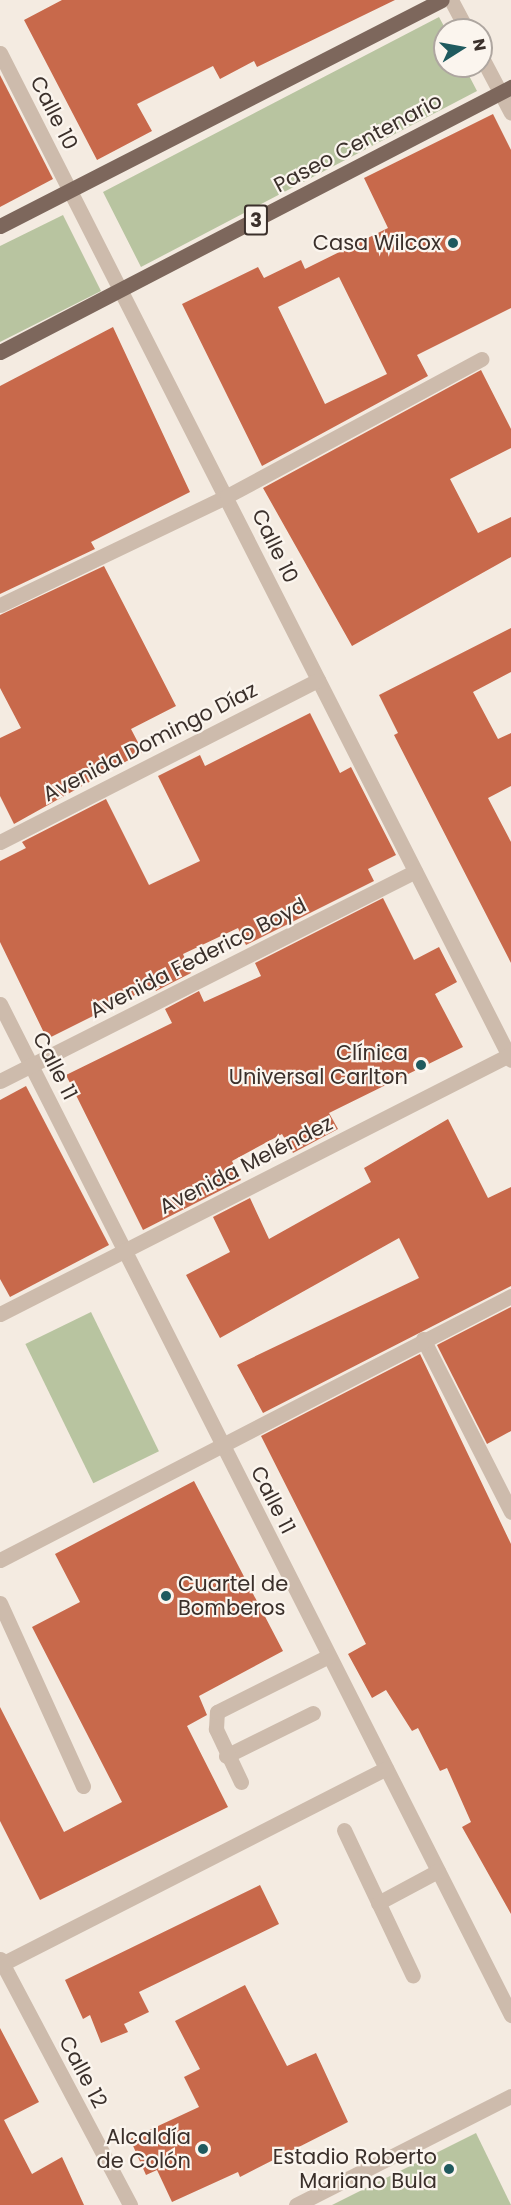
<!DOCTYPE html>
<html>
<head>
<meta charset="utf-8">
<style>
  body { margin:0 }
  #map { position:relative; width:511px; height:2205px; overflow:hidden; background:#f4ebe1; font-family:Poppins,sans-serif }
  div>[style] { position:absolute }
  .green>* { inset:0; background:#b8c4a0; transform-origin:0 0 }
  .building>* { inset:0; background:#c8694b }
  .minor>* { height:15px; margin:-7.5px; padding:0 7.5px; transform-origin:7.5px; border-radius:7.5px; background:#cdbbac }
  .major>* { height:15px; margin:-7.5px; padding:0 7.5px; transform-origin:7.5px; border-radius:7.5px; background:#7d675c }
  .dots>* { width:16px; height:16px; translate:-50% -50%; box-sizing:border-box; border:3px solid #fbf5ee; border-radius:50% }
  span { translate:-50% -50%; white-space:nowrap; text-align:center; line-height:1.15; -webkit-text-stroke:4.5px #fbf5ee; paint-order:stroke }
  .shield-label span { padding:2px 4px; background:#fbf5ee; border:2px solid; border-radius:4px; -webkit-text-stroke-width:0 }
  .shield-label { font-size:20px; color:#3b302b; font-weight:700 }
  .street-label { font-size:21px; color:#3b302b }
  .poi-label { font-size:21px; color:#3b302b }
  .right { translate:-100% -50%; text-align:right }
  .left { translate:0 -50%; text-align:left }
  .north { position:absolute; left:433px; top:18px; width:60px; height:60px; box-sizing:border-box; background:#fbf5ee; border:2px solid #aea6a0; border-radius:50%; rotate:79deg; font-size:16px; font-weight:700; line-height:24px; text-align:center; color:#3b302b }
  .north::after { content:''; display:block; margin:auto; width:21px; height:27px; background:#1f5a5e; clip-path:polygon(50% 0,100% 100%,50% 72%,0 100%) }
</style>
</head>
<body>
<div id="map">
  <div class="green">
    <div style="clip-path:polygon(439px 17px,446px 30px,445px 66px,464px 66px,477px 91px,141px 267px,103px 192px)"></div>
    <div style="clip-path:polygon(63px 215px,101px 291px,0 342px,0 246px)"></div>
    <div style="left:91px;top:1312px;width:155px;height:73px;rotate:64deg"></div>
    <div style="clip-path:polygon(476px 2133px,511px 2205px,332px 2205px)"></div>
  </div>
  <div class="building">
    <div style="clip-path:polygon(62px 0,395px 0,257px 67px,254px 61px,220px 79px,213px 66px,137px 104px,152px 131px,97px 160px,24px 20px)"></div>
    <div style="clip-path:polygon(0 75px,53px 179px,0 207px)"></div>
    <div style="clip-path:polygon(evenodd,493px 114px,511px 150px,511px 308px,417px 355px,428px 376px,262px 466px,182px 304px,258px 267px,264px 278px,301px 260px,305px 269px,388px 228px,364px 178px,493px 114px,339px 277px,387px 374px,325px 404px,278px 307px,339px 277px)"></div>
    <div style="clip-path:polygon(113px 327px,190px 492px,91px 542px,95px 549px,0 594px,0 386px)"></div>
    <div style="clip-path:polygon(481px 370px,511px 429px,511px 448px,450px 479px,478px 533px,511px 517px,511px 557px,352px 646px,263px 488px)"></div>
    <div style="clip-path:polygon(104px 566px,176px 706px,131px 729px,143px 752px,14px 824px,0 796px,0 738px,21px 728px,0 688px,0 615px)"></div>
    <div style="clip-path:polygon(511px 628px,511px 672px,473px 692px,498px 739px,511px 733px,511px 786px,488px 798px,511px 842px,511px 963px,394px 735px,398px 733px,379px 695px)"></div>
    <div style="clip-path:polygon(310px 713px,340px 773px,351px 767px,396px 855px,368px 869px,374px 881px,246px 945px,238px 928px,183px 954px,191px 973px,156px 991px,153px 986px,47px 1039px,0 942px,0 861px,26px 848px,22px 842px,106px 799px,149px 885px,200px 861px,158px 776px,200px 755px,205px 766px)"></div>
    <div style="clip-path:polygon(383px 898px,414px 960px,439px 947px,457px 982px,435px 994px,463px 1047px,329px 1113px,338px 1129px,293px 1153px,282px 1134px,232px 1161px,241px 1180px,143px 1230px,66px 1075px,172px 1023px,165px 1009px,199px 991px,204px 1002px,261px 976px,255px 963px)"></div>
    <div style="clip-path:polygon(26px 1086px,109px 1245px,10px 1297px,0 1279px,0 1100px)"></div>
    <div style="clip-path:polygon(448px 1119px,488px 1198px,511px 1187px,511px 1286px,263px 1413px,237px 1365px,419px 1278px,399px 1238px,220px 1338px,186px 1275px,230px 1252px,213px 1217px,250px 1198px,269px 1239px,371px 1182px,364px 1168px)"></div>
    <div style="clip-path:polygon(511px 1307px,511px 1431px,487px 1444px,437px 1345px)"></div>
    <div style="clip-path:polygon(420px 1354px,511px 1544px,511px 1914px,462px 1827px,471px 1822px,447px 1768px,440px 1771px,418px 1728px,412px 1731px,386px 1690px,372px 1698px,348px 1654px,366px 1644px,261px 1436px)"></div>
    <div style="clip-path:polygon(194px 1481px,283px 1651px,199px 1696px,207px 1715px,187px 1726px,228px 1807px,40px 1900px,0 1821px,0 1707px,64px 1832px,122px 1802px,32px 1627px,80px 1602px,55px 1554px)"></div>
    <div style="clip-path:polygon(260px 1885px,279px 1924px,139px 1992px,149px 2012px,124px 2024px,128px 2032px,101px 2043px,90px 2015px,83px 2019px,65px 1980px)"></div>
    <div style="clip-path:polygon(245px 1985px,287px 2066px,316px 2053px,348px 2122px,240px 2177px,238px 2172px,172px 2202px,157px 2170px,146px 2175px,130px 2139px,199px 2107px,184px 2077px,200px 2069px,175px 2021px)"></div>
    <div style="clip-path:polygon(0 2028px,39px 2102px,4px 2120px,32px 2174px,62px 2157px,84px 2205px,0 2205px)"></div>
  </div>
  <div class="minor">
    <div style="left:451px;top:0;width:34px;rotate:62deg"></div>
    <div style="left:0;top:53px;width:1129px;rotate:63.09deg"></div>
    <div style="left:481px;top:56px;width:64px;rotate:62.2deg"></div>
    <div style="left:0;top:605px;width:252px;rotate:-25.6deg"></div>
    <div style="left:227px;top:496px;width:289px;rotate:-28.3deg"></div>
    <div style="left:0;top:842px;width:357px;rotate:-27deg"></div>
    <div style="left:0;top:1004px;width:1133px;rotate:63.19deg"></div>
    <div style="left:0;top:1081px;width:465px;rotate:-26.8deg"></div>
    <div style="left:0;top:1314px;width:573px;rotate:-26.97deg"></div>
    <div style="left:423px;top:1339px;width:194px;rotate:63deg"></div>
    <div style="left:0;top:1560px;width:575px;rotate:-27.32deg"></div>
    <div style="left:0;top:1603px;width:201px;rotate:65.6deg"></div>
    <div style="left:226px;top:1756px;width:97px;rotate:-26.3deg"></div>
    <div style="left:241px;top:1782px;width:59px;rotate:-115.3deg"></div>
    <div style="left:216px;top:1729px;width:17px;rotate:-87deg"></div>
    <div style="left:217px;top:1712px;width:125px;rotate:-26.6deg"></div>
    <div style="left:344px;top:1830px;width:161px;rotate:64.7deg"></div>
    <div style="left:378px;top:1903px;width:68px;rotate:-28.1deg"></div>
    <div style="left:0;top:1959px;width:278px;rotate:62.1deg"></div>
    <div style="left:2px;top:1964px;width:431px;rotate:-27deg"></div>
    <div style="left:296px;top:2205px;width:241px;rotate:-26.9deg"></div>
  </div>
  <div class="major">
    <div style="left:0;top:226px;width:496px;rotate:-27.1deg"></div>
    <div style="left:0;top:352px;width:576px;rotate:-27.41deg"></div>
  </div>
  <div class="dots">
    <div style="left:453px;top:243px;background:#1f5a5e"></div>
    <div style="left:421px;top:1065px;background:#1f5a5e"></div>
    <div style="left:166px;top:1596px;background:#1f5a5e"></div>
    <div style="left:203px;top:2149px;background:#1f5a5e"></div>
    <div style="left:449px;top:2169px;background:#1f5a5e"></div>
  </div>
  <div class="shield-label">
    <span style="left:256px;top:220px">3</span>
  </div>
  <div class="street-label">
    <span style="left:54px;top:113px;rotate:63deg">Calle 10</span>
    <span style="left:358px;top:143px;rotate:-28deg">Paseo Centenario</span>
    <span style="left:275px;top:546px;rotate:64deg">Calle 10</span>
    <span style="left:150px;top:742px;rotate:-27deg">Avenida Domingo Díaz</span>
    <span style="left:198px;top:958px;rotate:-27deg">Avenida Federico Boyd</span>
    <span style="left:55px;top:1066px;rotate:63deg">Calle 11</span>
    <span style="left:246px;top:1165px;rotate:-27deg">Avenida Meléndez</span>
    <span style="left:273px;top:1500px;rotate:63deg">Calle 11</span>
    <span style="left:83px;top:2072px;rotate:62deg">Calle 12</span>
  </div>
  <div class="poi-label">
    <span class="right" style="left:441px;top:243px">Casa Wilcox</span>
    <span class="right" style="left:408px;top:1065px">Clínica<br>Universal Carlton</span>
    <span class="left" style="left:178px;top:1596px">Cuartel de<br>Bomberos</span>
    <span class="right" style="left:191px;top:2149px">Alcaldía<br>de Colón</span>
    <span class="right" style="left:437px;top:2169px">Estadio Roberto<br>Mariano Bula</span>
  </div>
  <div class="north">N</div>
</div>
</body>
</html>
